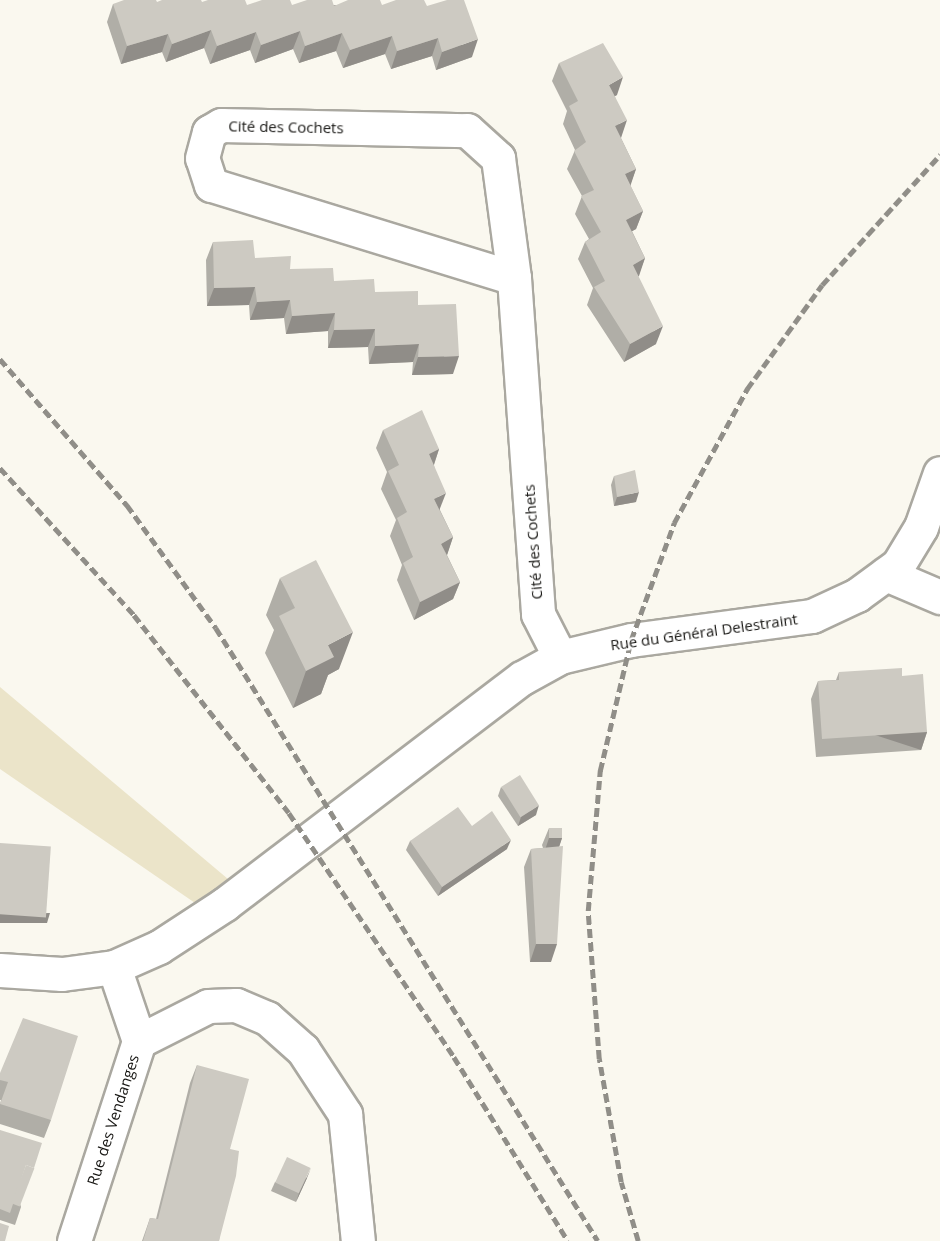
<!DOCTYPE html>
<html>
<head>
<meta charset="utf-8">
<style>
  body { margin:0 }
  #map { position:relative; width:940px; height:1241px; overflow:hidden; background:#faf8ef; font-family:"Open Sans",sans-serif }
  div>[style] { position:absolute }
  .green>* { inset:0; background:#ebe4c9 }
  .roads { filter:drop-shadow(2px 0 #aaa8a0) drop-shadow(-2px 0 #aaa8a0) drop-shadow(0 2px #aaa8a0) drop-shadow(0 -2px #aaa8a0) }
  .minor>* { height:33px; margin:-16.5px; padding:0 16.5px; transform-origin:16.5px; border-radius:16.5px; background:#fff }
  .rail>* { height:4.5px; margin-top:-2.25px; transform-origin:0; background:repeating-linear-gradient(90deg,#908e88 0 9px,transparent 0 13.5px) }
  .wall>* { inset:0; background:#b0aea7 }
  .shaded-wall>* { inset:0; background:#908d88; transform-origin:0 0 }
  .building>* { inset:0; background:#cdcac2; transform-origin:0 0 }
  span { translate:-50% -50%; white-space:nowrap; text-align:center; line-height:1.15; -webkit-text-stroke:4.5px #fff; paint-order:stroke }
  .street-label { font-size:15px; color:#171613 }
</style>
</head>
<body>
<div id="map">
  <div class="green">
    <div style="clip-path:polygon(0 687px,228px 879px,198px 905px,0 769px)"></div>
  </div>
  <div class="roads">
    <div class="minor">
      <div style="left:514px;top:278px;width:317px;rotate:-162.9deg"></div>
      <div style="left:211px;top:185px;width:28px;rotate:-108deg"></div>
      <div style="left:202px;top:158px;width:27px;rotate:-75deg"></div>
      <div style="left:209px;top:132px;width:14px;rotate:-30deg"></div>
      <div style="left:221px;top:125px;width:246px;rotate:1.2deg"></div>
      <div style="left:467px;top:130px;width:42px;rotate:42.1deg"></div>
      <div style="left:498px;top:158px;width:121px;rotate:82.4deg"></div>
      <div style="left:514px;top:278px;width:337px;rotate:85.9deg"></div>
      <div style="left:538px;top:614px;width:48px;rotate:62.9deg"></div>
      <div style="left:886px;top:574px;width:59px;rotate:23.1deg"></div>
      <div style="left:0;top:970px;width:62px;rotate:3.7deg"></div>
      <div style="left:62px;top:974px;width:52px;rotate:-7.7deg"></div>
      <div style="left:114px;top:967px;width:49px;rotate:-24deg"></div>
      <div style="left:159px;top:947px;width:79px;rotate:-33.1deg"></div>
      <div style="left:225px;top:904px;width:373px;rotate:-37.3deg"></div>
      <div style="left:522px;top:678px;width:43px;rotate:-28.9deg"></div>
      <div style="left:560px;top:657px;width:73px;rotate:-13.5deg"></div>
      <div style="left:631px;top:640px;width:183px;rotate:-7.6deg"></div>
      <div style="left:812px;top:616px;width:50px;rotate:-25deg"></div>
      <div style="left:857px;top:595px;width:51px;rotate:-36.2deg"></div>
      <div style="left:898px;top:565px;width:44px;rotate:-58.8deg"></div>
      <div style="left:921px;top:527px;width:57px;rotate:-70.6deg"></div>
      <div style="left:139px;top:1041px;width:77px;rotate:-26.9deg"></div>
      <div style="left:208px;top:1006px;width:28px;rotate:-2deg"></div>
      <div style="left:236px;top:1005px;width:34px;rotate:23deg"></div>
      <div style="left:267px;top:1018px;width:48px;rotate:41.6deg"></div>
      <div style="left:303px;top:1050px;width:77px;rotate:56.7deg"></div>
      <div style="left:345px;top:1114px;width:128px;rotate:84.2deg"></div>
      <div style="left:74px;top:1241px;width:210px;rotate:-72deg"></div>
      <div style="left:139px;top:1041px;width:78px;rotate:-108.7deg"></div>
    </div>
  </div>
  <div class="rail">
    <div style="left:0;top:359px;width:194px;rotate:49deg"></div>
    <div style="left:127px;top:505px;width:152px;rotate:54.1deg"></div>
    <div style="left:216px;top:628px;width:722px;rotate:58.07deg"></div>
    <div style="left:0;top:468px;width:199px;rotate:47.6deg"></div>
    <div style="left:134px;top:615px;width:251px;rotate:51.9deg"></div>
    <div style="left:289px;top:813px;width:295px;rotate:55.9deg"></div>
    <div style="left:454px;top:1057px;width:216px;rotate:58.2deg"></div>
    <div style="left:638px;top:1241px;width:61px;rotate:-106.1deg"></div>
    <div style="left:621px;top:1182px;width:125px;rotate:-100.1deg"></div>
    <div style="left:599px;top:1059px;width:148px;rotate:-94.3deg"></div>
    <div style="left:588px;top:911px;width:141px;rotate:-85.1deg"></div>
    <div style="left:600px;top:771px;width:135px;rotate:-76.7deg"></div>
    <div style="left:631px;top:640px;width:125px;rotate:-69.8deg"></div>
    <div style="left:674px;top:523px;width:153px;rotate:-61.4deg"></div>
    <div style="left:747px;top:389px;width:128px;rotate:-54.2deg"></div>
    <div style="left:822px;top:285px;width:176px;rotate:-47.8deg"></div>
  </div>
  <div class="wall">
    <div style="clip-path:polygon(157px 2px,202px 2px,247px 5px,382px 5px,427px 6px,472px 57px,436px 70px,432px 56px,391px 69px,385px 54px,343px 68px,336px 51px,299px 63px,293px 49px,255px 63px,250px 50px,210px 64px,204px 48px,166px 62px,162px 52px,121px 64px,107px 22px,113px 4px)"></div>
    <div style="clip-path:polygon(559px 63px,617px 95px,615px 96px,621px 138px,636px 169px,630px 185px,643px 211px,636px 229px,632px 231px,645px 258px,638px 276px,656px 344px,624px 362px,587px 305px,593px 288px,578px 259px,585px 242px,589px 239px,575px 214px,582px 196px,567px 169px,575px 150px,563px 124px,567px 111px,552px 81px)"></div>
    <div style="clip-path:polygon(213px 242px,255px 258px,290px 269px,375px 292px,418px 305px,453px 374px,412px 375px,413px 362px,369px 364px,368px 347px,328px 348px,328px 331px,286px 334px,284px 318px,250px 320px,249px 305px,207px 306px,206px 260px)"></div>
    <div style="clip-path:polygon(383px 430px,439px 449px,434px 465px,440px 510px,453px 537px,447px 555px,460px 582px,453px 599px,414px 620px,397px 580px,402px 565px,390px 536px,396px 520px,381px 489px,387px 472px,376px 448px)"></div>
    <div style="clip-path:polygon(614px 476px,636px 502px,614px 506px,611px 485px)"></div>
    <div style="clip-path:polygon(280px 578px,339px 669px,328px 675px,321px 694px,293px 708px,265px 653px,274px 630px,266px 615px)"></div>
    <div style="clip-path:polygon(839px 672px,902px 676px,927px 732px,921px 750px,816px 757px,811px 699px,818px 681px,836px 680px)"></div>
    <div style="clip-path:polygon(501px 787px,536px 815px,518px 826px,498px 796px)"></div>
    <div style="clip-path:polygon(472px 826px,507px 849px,438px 896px,406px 850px,410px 841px)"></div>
    <div style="clip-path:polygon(549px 828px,562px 838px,559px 847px,551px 962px,530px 962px,524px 867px,531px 849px,543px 848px,542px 845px)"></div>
    <div style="clip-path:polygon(197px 1065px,230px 1149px,219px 1241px,142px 1241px,150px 1218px,156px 1219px,190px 1083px)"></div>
    <div style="clip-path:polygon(0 1073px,51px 1120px,44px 1138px,0 1124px,0 1104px,1px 1100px,0 1100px)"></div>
    <div style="clip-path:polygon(0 1130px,21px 1207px,15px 1225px,0 1220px)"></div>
    <div style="clip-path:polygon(307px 1178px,296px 1202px,271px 1191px,275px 1182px)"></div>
  </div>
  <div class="shaded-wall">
    <div style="clip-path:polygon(211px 30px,204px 48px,166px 62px,172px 44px)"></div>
    <div style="clip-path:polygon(300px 31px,293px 49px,255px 63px,261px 45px)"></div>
    <div style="clip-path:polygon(256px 32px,250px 50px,210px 64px,217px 46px)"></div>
    <div style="clip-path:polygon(342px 33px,336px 51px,299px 63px,305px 46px)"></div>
    <div style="clip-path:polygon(168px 34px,162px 52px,121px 64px,127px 46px)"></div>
    <div style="clip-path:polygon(392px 36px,385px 54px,343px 68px,350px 50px)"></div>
    <div style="clip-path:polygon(438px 38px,432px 56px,391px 69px,397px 51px)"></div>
    <div style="clip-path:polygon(478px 39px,472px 57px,436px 70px,442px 52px)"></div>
    <div style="clip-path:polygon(623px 77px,617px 95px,603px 102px,609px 85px)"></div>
    <div style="clip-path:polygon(627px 120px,621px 138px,615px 126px)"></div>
    <div style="clip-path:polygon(636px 169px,630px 187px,625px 174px)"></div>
    <div style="clip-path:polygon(643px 211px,636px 229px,620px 238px,626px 220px)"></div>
    <div style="clip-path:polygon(645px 258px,639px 276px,626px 283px,633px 265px)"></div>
    <div style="clip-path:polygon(255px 287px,249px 305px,207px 306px,214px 288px)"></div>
    <div style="clip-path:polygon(290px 300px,284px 318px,250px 320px,257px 302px)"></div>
    <div style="clip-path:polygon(335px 313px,328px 331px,286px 334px,292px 316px)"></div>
    <div style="clip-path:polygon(663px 326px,656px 344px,624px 362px,630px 344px)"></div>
    <div style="clip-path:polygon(375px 329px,368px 347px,328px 348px,334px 330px)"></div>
    <div style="clip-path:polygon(419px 344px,413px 362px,369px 364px,375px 346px)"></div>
    <div style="clip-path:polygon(459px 356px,453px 374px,412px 375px,418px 357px)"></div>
    <div style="clip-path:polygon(439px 449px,433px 467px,429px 454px)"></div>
    <div style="clip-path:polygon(639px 492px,636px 502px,614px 506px,617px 497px)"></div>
    <div style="clip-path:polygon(446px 493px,439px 511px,434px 499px)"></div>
    <div style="clip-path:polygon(453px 537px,447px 555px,441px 544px)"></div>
    <div style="clip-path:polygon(460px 582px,453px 599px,414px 620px,420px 602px)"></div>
    <div style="clip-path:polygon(353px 632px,339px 669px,328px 675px,321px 694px,293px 708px,306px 671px,328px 645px)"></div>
    <div style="left:927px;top:732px;width:19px;height:105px;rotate:108deg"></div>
    <div style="clip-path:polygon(539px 805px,536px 815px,518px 826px,521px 817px)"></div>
    <div style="clip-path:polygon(549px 838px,562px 838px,556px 856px,543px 856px)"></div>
    <div style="clip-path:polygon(511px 840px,507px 849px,438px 896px,442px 887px)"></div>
    <div style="clip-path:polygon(50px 913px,47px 923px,0 923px,0 914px)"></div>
    <div style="clip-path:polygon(536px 944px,557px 944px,551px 962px,530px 962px)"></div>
    <div style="clip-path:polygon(311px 1168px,307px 1178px,296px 1202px,299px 1193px)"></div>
  </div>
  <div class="building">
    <div style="clip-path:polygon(124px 0,156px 0,157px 2px,162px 0,201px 0,202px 2px,208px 0,245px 0,247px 5px,262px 0,290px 0,292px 5px,307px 0,332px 0,334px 6px,348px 0,380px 0,382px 5px,396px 0,424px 0,427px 6px,447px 0,464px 0,478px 39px,442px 52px,438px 38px,397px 51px,392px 36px,350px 50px,342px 33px,305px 46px,300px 31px,261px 45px,256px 32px,217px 46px,211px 30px,172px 44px,168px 34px,127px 46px,113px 4px)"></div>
    <div style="clip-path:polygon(603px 43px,623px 77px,609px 85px,627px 120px,615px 126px,636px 169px,625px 174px,643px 211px,626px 220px,645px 258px,633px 265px,663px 326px,630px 344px,594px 287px,605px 281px,585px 242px,601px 232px,581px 196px,594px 190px,574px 151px,586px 142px,569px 106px,578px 101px,559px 63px)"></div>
    <div style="clip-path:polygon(253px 240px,255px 258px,291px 256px,290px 269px,333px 268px,334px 281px,374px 279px,375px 292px,418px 291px,418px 305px,456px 304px,459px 356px,418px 357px,419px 344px,375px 346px,375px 329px,334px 330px,335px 313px,292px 316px,290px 300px,257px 302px,255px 287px,214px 288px,213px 242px)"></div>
    <div style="clip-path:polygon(422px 410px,439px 449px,429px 454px,446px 493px,434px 499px,453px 537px,441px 544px,460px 582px,420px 602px,403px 563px,413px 557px,397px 518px,407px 512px,388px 471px,399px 465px,383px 430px)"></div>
    <div style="clip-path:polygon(635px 470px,639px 492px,617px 497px,614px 476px)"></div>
    <div style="clip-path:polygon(316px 560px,353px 632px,328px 645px,334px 657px,306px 671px,279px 616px,295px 608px,280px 578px)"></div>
    <div style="clip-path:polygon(902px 668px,902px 676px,923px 674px,927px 732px,822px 739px,818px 681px,839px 680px,839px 672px)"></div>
    <div style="left:520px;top:775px;width:36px;height:22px;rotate:58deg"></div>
    <div style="clip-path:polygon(458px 807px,472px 826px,492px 811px,511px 840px,442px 887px,410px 841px)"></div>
    <div style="left:549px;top:828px;width:13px;height:10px"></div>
    <div style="left:0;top:843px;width:51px;height:71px;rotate:4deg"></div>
    <div style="clip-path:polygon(563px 846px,557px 944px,536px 944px,531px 849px)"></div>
    <div style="clip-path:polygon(23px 1018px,78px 1036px,51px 1120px,0 1104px,8px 1082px,0 1080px,0 1073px)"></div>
    <div style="clip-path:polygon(197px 1065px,249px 1079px,230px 1149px,239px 1151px,236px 1176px,219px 1241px,143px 1241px,150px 1218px,158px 1219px)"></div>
    <div style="clip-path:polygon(0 1130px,42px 1143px,34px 1168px,26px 1165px,10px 1213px,0 1209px)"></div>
    <div style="left:287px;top:1157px;width:26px;height:28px;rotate:25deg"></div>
    <div style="left:26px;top:1165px;width:9px;height:41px;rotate:21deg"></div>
    <div style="clip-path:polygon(0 1223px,9px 1226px,5px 1241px,0 1241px)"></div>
  </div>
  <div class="street-label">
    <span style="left:286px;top:127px;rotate:1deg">Cité des Cochets</span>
    <span style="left:533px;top:542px;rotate:-94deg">Cité des Cochets</span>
    <span style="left:704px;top:632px;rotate:-8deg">Rue du Général Delestraint</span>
    <span style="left:113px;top:1120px;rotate:-72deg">Rue des Vendanges</span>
  </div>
</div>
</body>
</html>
